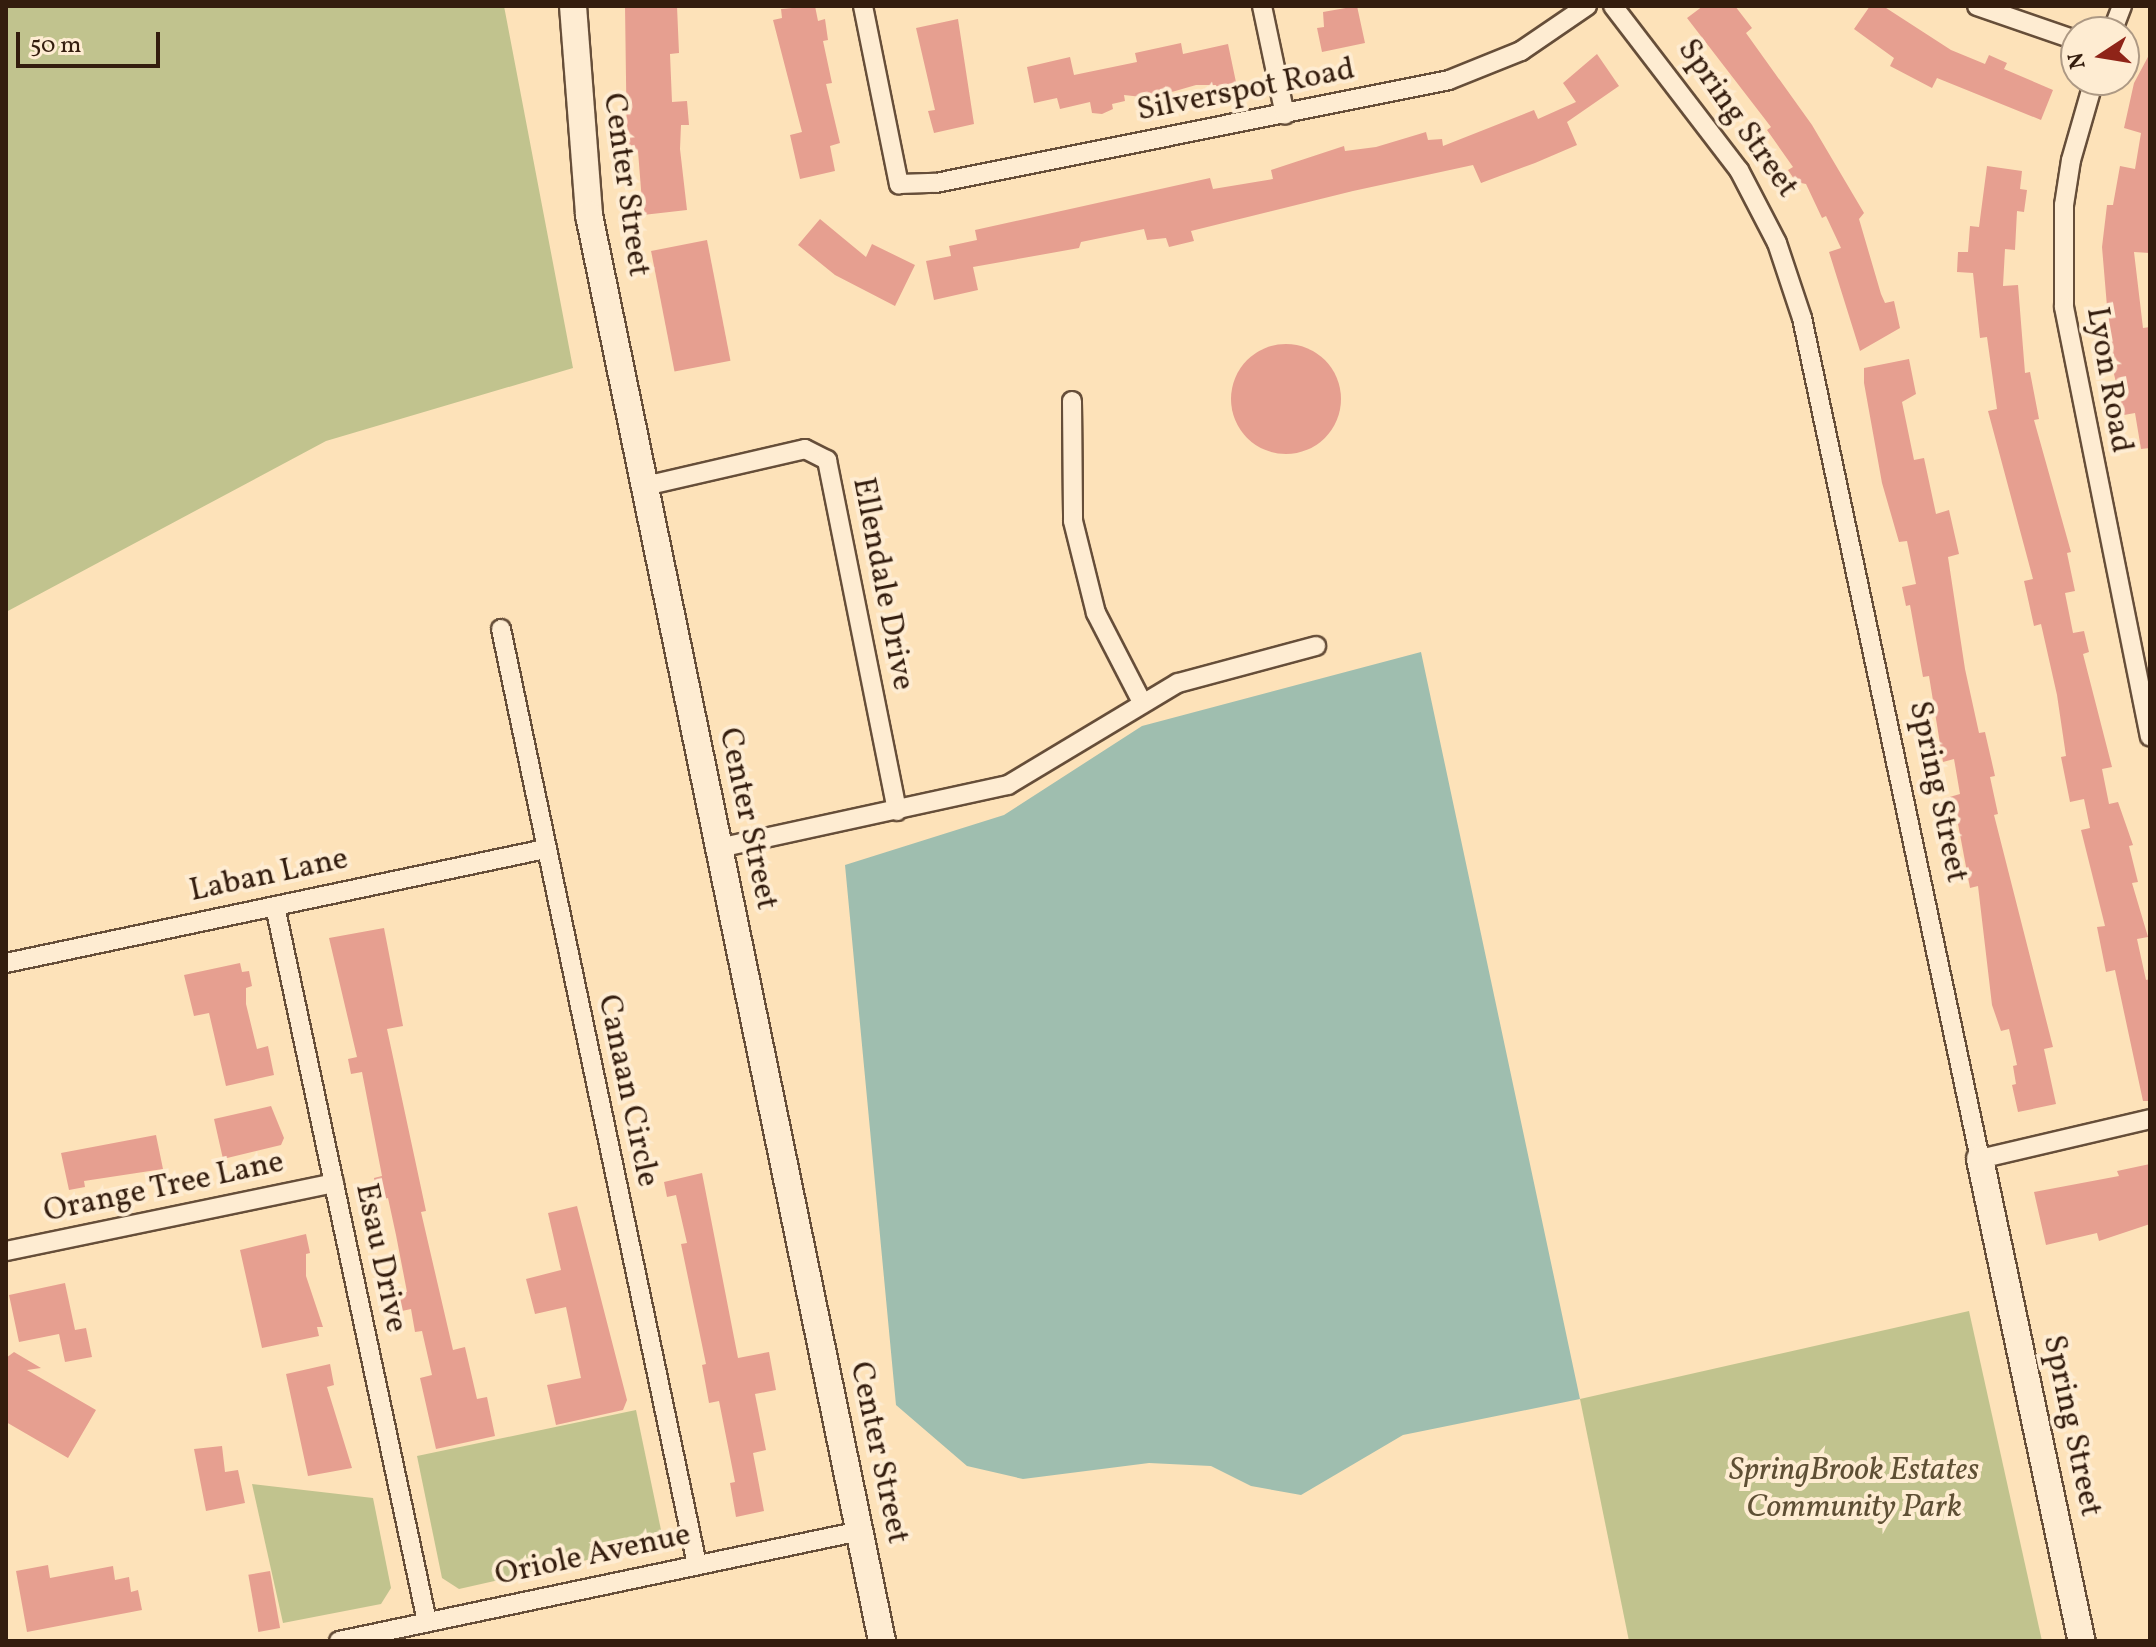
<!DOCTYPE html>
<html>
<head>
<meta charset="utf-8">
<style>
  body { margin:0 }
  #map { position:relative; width:2156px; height:1647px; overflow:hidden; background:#fde2b9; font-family:Vollkorn,serif }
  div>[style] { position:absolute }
  .green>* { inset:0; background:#c1c38e }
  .water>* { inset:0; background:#9fbeaf }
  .building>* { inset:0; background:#e69f90; transform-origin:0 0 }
  .round { border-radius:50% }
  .roads { filter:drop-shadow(2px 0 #664e39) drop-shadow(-2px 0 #664e39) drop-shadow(0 2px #664e39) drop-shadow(0 -2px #664e39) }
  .street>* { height:18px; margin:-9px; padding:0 9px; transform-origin:9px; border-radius:9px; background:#feecd2 }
  .secondary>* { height:26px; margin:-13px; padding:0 13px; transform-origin:13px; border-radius:13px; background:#feecd2 }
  span { translate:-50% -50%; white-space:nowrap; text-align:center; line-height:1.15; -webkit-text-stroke:8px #feecd2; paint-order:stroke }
  .street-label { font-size:32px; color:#341d0e }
  .park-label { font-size:32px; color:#5e4f34; font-style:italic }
  .frame { position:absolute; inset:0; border:8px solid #341d0e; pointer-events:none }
  .north { position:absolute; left:2060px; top:16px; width:80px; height:80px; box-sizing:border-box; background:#feecd2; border:2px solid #ad9984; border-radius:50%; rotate:258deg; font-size:22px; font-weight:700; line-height:32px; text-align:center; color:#341d0e }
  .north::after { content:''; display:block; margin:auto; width:28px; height:36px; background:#8f2418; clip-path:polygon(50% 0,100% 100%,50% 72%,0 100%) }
  .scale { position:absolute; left:16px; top:32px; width:144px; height:36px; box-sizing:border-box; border:4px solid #341d0e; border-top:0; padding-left:10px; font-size:24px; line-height:28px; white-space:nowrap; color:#341d0e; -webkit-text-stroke:6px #feecd2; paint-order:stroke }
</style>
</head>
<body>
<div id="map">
  <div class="green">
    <div style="clip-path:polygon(6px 6px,504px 6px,573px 368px,326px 441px,6px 612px)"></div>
    <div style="clip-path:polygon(1969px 1311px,2042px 1641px,1629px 1641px,1580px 1399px)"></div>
    <div style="clip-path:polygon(636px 1410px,661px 1530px,645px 1547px,459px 1589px,442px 1578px,417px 1456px)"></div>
    <div style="clip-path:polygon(252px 1484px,373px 1498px,391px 1588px,381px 1604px,283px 1623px)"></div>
  </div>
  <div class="water">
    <div style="clip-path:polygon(1421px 652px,1580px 1399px,1403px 1435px,1301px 1495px,1251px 1486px,1211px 1466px,1149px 1463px,1023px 1479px,967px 1466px,896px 1405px,845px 865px,1004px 815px,1142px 726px)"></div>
  </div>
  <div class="building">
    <div style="clip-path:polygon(625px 6px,677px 6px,679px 53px,670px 54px,672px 102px,687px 101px,689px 125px,681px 125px,680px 149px,687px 210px,643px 215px,638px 151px,627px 152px)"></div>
    <div style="clip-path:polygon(815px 6px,818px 21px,825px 19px,828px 40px,823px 41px,832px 83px,826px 84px,840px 143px,830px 146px,835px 171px,800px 179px,790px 135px,802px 132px,773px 20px,782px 18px,781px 9px)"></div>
    <div style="clip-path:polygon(1357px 6px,1365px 43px,1322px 52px,1317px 28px,1324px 27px,1323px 12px)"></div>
    <div style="clip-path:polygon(1703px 6px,1735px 6px,1752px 28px,1746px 33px,1812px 125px,1864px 213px,1859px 219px,1881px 294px,1885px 303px,1894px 301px,1900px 328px,1860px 351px,1829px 252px,1841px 248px,1826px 216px,1822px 218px,1806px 184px,1796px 182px,1788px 170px,1793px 167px,1767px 130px,1771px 127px,1687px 18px)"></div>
    <div style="clip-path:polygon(1870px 6px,1883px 6px,1951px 50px,1985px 64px,1989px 55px,2007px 63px,2004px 69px,2053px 90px,2041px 120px,1937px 78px,1932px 88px,1890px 66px,1894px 58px,1854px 29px)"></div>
    <div style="clip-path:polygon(958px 19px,974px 124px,934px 133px,928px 111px,935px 110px,916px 28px)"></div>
    <div style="clip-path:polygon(1181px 43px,1183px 54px,1228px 44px,1237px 87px,1217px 91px,1216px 85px,1196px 85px,1151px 98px,1124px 95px,1125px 101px,1112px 104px,1113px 109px,1102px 114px,1092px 113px,1090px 102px,1060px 109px,1057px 98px,1034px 103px,1027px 67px,1070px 57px,1074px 75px,1137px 62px,1135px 53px)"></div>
    <div style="clip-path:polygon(1597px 54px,1619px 86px,1567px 122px,1577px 145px,1535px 163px,1481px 183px,1473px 165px,1353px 191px,1191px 231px,1194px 241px,1169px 247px,1166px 238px,1147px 240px,1144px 229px,1081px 242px,1079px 248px,973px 267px,978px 290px,934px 300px,926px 261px,951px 256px,949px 246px,977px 240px,975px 230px,1210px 178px,1213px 189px,1273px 179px,1271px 170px,1344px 146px,1345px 151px,1376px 147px,1426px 132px,1428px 140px,1442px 139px,1443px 146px,1534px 110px,1538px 119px,1576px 102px,1563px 83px)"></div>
    <div style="clip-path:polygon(2149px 55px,2150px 253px,2134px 252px,2143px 328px,2150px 327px,2150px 448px,2141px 449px,2135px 413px,2124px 415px,2112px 366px,2102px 247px,2107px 205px,2113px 205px,2120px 166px,2135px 169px,2141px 133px,2124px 128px,2134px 83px)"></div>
    <div style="clip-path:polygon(1987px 166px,2022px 171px,2020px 189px,2027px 190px,2024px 212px,2017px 211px,2015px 250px,2005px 249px,2003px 286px,2018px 285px,2025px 373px,2030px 372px,2039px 419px,2034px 420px,2071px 552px,2067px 553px,2075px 591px,2065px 593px,2073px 633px,2084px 631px,2089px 652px,2083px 654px,2112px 767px,2102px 769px,2109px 804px,2118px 802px,2133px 845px,2129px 846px,2138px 882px,2132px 883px,2148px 937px,2137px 939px,2146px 980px,2150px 979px,2150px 1101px,2143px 1101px,2115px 970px,2106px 972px,2097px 927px,2105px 926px,2081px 830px,2090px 828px,2084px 799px,2070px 802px,2061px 757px,2066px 756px,2057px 695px,2041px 624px,2034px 626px,2024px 581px,2033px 579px,1988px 411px,1997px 409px,1987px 337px,1980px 338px,1973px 273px,1957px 272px,1958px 252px,1968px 252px,1970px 226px,1979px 227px)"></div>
    <div style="clip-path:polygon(820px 219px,866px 257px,872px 244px,915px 265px,895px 306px,835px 275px,798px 245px)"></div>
    <div style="left:707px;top:240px;width:123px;height:57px;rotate:79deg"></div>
    <div class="round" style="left:1231px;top:344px;width:110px;height:110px"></div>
    <div style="clip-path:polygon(1909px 359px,1916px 394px,1902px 402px,1914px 460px,1924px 458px,1936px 514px,1949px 510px,1959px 554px,1948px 557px,1965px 669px,1979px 733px,1985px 732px,1995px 776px,1990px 777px,1998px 814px,1994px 815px,2053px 1047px,2044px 1049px,2056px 1104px,2018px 1112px,2012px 1085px,2016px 1084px,2013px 1066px,2017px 1065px,2009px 1029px,2001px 1031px,1992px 1005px,1978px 886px,1970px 888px,1958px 824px,1952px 825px,1946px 798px,1960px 794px,1954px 759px,1943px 762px,1929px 676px,1923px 677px,1910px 605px,1906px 606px,1902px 587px,1916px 584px,1907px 541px,1899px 542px,1882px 483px,1864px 383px,1864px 368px)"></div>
    <div style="clip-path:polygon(384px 928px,403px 1026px,387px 1029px,426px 1211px,421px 1212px,453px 1350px,465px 1347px,477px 1399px,487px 1397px,495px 1436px,436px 1449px,420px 1378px,432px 1375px,422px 1331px,415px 1332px,411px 1309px,402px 1311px,398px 1293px,407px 1292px,396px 1235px,388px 1198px,378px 1201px,374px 1178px,382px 1176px,362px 1072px,351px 1074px,348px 1059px,357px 1057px,329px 938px)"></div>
    <div style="clip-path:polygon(240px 963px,242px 972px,249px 971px,252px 986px,246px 988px,246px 1004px,257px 1049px,268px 1046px,274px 1075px,226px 1086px,209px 1013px,194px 1016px,184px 975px)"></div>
    <div style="clip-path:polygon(271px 1106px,284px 1138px,281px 1145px,223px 1159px,214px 1119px)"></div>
    <div style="clip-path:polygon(156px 1135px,163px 1169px,84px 1181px,85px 1187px,69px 1190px,61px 1153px)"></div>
    <div style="clip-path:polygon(2150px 1164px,2150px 1224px,2099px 1241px,2097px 1233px,2046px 1245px,2034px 1192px,2119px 1176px,2117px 1171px)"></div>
    <div style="clip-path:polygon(702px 1173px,738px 1358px,769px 1352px,776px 1390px,755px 1394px,766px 1450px,753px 1453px,764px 1511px,736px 1517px,730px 1483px,735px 1482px,719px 1401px,709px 1403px,702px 1365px,706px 1364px,681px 1244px,687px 1243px,676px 1195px,667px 1197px,664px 1182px)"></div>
    <div style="clip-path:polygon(577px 1206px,627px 1400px,623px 1410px,556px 1425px,547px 1385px,581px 1378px,566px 1307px,535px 1314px,526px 1279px,561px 1270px,548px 1213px)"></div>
    <div style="clip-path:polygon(306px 1234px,310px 1253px,306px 1254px,306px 1276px,323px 1327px,317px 1327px,319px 1336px,262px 1348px,240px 1250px)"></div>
    <div style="clip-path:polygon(65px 1283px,75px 1330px,86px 1328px,92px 1357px,65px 1362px,59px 1334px,19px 1342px,9px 1295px)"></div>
    <div style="clip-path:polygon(14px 1352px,41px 1368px,27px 1370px,96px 1410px,68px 1458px,6px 1422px,6px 1358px)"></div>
    <div style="clip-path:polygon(330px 1364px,334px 1385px,327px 1387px,352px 1468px,308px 1476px,286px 1374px)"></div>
    <div style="clip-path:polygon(222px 1446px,225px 1472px,238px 1470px,245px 1503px,206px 1511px,194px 1449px)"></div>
    <div style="clip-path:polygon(48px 1565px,50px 1578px,113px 1566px,115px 1580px,129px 1577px,131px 1592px,138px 1590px,142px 1610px,27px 1632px,16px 1571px)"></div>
    <div style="left:270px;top:1571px;width:58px;height:22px;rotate:80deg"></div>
  </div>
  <div class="roads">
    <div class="street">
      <div style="left:863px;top:6px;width:182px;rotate:78.6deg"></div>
      <div style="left:899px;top:184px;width:37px;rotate:-2deg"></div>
      <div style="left:936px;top:183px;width:523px;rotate:-11.35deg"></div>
      <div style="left:1449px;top:80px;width:78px;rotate:-21.9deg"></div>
      <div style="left:1521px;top:51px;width:80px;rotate:-34.3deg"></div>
      <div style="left:1262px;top:6px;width:111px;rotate:78.1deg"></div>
      <div style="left:1613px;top:6px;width:207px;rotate:52.5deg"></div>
      <div style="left:1739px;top:170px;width:82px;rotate:62.5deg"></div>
      <div style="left:1777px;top:243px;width:79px;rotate:71.6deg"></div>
      <div style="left:1802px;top:318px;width:860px;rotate:78.05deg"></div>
      <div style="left:1980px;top:1159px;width:175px;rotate:-13.2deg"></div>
      <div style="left:1977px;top:6px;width:105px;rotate:19deg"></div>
      <div style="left:2112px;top:32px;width:28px;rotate:-69deg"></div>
      <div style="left:2094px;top:80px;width:83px;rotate:106deg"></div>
      <div style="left:2071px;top:160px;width:46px;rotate:98.8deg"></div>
      <div style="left:2064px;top:205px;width:102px;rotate:90deg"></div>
      <div style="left:2064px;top:307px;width:438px;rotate:78.7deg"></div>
      <div style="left:1072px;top:401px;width:120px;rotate:89.5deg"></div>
      <div style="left:1073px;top:521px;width:95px;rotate:76deg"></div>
      <div style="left:1096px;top:613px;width:100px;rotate:62.7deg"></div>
      <div style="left:645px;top:486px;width:164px;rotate:-13deg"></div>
      <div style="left:805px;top:449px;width:25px;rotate:27deg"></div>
      <div style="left:827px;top:460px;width:358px;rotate:78.7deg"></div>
      <div style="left:501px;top:629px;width:956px;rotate:78.17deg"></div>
      <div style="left:719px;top:848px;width:296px;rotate:-12.3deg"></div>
      <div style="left:1008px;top:785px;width:198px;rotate:-31deg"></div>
      <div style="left:1178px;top:683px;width:143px;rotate:-15deg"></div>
      <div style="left:275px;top:906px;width:732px;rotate:78.01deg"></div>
      <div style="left:6px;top:963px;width:551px;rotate:-11.94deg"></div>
      <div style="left:6px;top:1251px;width:335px;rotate:-11.7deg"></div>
      <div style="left:339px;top:1641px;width:532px;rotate:-11.92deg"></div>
    </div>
    <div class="secondary">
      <div style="left:573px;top:6px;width:210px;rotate:85.6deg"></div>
      <div style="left:589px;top:215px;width:1456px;rotate:78.39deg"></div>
      <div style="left:1980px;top:1159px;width:493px;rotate:78.1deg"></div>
    </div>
  </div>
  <div class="street-label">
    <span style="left:1246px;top:91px;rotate:-11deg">Silverspot Road</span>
    <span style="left:1737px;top:119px;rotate:55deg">Spring Street</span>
    <span style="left:625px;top:185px;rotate:82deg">Center Street</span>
    <span style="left:2108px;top:380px;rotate:80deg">Lyon Road</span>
    <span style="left:882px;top:584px;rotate:79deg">Ellendale Drive</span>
    <span style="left:1937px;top:792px;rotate:78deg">Spring Street</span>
    <span style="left:747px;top:819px;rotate:78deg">Center Street</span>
    <span style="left:269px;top:876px;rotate:-12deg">Laban Lane</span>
    <span style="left:627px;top:1091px;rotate:78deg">Canaan Circle</span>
    <span style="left:164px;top:1188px;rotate:-12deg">Orange Tree Lane</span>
    <span style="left:380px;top:1258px;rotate:78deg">Esau Drive</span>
    <span style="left:2071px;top:1426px;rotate:78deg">Spring Street</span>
    <span style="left:878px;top:1453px;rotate:78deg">Center Street</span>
    <span style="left:593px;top:1556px;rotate:-12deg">Oriole Avenue</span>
  </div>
  <div class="park-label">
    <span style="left:1854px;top:1490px">SpringBrook Estates<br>Community Park</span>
  </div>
  <div class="frame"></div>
  <div class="north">N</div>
  <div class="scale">50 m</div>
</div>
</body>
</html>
